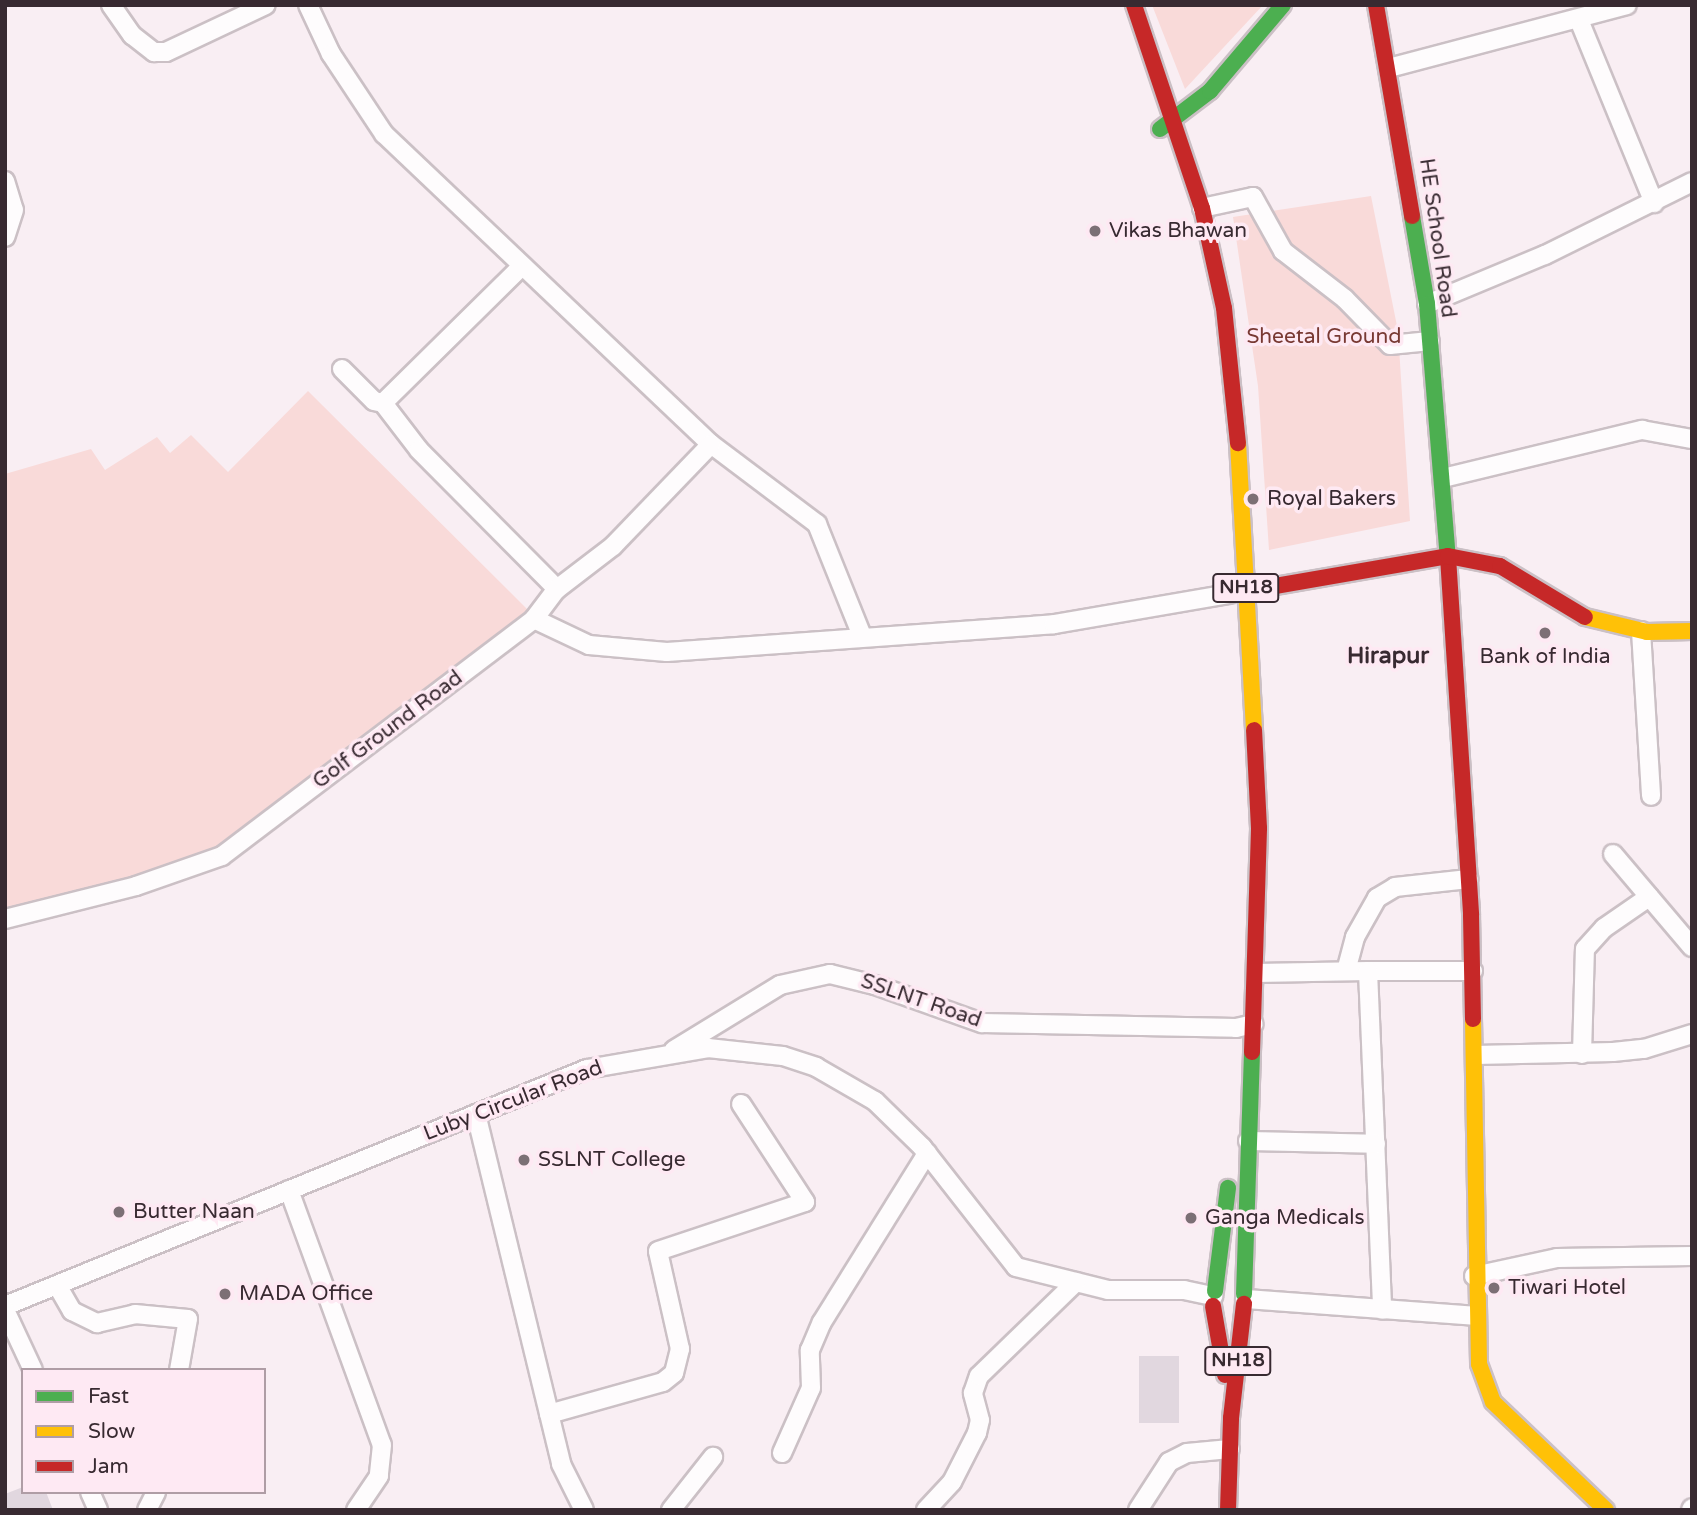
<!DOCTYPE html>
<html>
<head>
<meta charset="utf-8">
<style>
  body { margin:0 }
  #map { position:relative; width:1697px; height:1515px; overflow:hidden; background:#f9eef3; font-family:"Varela Round",sans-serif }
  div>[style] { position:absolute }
  .green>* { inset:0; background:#f9dad9 }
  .building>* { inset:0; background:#e1d7df; transform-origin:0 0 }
  .roads { filter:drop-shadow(2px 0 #cbc0c5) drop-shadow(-2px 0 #cbc0c5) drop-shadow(0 2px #cbc0c5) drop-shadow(0 -2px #cbc0c5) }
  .street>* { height:18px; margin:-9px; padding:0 9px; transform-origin:9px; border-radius:9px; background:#fefcfd }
  .fast>* { height:16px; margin:-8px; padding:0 8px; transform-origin:8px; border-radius:8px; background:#4caf50 }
  .slow>* { height:16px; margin:-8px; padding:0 8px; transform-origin:8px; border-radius:8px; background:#ffc107 }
  .jam>* { height:16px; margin:-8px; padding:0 8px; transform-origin:8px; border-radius:8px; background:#c62828 }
  .dots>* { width:19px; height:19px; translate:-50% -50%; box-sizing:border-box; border:4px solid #fee9f3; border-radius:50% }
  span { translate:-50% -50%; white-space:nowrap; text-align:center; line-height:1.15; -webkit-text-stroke:7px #fee9f3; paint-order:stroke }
  .shield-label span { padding:2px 5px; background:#fee9f3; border:2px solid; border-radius:5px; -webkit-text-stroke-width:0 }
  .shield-label { font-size:19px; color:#382a31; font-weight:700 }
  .poi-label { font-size:21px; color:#382a31 }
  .left { translate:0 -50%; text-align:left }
  .street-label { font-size:21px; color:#382a31 }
  .park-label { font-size:21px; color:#783933 }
  .neighbourhood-label { font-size:23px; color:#382a31; font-weight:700 }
  .frame { position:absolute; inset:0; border:7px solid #382a31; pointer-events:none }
  .legend { position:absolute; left:21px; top:1368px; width:245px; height:126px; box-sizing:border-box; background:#fee9f3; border:2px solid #af9da5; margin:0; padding:9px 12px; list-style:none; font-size:21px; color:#382a31 }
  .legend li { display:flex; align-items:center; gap:14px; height:35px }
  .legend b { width:35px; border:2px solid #af9da5 }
</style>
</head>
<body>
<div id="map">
  <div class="green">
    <div style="clip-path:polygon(1152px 5px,1263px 5px,1185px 89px)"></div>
    <div style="clip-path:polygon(1371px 196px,1398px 331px,1410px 521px,1269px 550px,1258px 386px,1233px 217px)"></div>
    <div style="clip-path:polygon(308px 391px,529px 611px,220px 852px,5px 927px,5px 474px,91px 449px,105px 470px,157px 437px,170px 453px,191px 435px,228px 472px)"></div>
  </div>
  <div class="building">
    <div style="left:1139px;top:1356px;width:40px;height:67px"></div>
    <div style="clip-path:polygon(23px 1487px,23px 1492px,46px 1492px,53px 1510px,5px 1510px,5px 1494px)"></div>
  </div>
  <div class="roads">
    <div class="street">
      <div style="left:111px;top:5px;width:37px;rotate:55deg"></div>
      <div style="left:132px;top:35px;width:28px;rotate:38deg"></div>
      <div style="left:154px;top:52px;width:12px"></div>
      <div style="left:166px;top:52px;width:110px;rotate:-25.2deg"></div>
      <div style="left:308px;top:5px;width:54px;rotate:64.9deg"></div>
      <div style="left:331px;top:54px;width:96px;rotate:56.5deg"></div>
      <div style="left:384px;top:134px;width:451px;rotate:43.5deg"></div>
      <div style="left:711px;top:444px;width:133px;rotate:37deg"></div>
      <div style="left:817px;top:524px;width:121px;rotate:68.1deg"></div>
      <div style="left:1579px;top:20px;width:198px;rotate:67.7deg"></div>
      <div style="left:1389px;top:68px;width:246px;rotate:-14.8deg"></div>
      <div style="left:5px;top:181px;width:30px;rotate:73deg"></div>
      <div style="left:14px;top:210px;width:28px;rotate:108deg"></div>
      <div style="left:1202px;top:208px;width:52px;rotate:-12.2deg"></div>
      <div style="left:1253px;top:197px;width:62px;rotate:60.9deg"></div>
      <div style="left:1283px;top:251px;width:78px;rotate:37.7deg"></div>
      <div style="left:1345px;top:299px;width:64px;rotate:45.6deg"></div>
      <div style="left:1390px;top:345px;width:40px;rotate:-5.7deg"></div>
      <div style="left:1427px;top:304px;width:128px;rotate:-22.6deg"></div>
      <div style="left:1545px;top:255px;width:164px;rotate:-26.4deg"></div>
      <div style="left:342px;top:369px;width:45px;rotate:45deg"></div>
      <div style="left:374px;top:401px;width:9px;rotate:13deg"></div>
      <div style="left:383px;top:403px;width:59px;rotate:52.5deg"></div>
      <div style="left:419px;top:450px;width:196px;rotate:45.2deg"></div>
      <div style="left:383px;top:403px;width:195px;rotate:-44.6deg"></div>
      <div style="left:1443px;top:478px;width:205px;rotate:-13.6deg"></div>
      <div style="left:1642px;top:430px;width:51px;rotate:10.2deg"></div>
      <div style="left:534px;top:619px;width:61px;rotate:25.3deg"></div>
      <div style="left:589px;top:645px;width:78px;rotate:5.1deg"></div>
      <div style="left:667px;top:652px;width:388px;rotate:-4.1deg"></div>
      <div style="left:1054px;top:624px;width:178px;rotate:-9.7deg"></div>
      <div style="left:1641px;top:631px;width:165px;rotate:86.5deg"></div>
      <div style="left:1613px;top:854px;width:122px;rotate:49.7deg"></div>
      <div style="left:5px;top:919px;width:135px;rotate:-14.1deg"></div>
      <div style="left:136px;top:886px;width:91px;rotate:-19.2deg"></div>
      <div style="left:222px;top:856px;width:392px;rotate:-37.2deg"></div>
      <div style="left:534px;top:619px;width:38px;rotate:-53deg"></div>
      <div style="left:557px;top:589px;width:71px;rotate:-37.5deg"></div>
      <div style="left:613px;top:546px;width:141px;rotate:-46.1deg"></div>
      <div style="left:1346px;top:971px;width:35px;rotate:-75deg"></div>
      <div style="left:1355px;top:937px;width:45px;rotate:-60.6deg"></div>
      <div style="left:1377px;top:898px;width:21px;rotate:-31deg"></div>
      <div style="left:1395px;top:887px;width:74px;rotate:-6.2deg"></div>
      <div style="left:1368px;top:971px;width:105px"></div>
      <div style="left:1256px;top:973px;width:112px;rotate:-1deg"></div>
      <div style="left:1368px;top:971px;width:339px;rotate:87.6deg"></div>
      <div style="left:674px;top:1050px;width:124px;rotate:-31.5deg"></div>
      <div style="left:780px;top:985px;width:51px;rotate:-12.4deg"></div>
      <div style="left:830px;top:974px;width:46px;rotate:13.7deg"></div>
      <div style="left:875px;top:985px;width:114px;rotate:19.6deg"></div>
      <div style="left:982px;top:1023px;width:254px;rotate:1.1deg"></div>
      <div style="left:1236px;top:1028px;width:18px;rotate:-13deg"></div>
      <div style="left:1582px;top:1054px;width:105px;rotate:-88.4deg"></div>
      <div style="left:1585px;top:949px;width:28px;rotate:-48deg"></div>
      <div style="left:1604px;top:928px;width:55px;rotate:-34.6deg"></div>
      <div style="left:1475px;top:1055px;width:138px;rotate:-1.2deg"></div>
      <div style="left:1613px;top:1052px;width:31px;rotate:-6deg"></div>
      <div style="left:1644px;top:1049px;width:50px;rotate:-17.4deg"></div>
      <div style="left:476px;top:1114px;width:360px;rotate:76.3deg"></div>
      <div style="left:561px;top:1464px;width:51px;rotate:63.4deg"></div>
      <div style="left:1248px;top:1141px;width:128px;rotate:1.3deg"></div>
      <div style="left:289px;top:1190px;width:271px;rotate:70deg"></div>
      <div style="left:382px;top:1445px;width:31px;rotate:96deg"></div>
      <div style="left:379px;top:1476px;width:41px;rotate:124.1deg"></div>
      <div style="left:1474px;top:1276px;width:85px;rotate:-12.2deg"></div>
      <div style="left:1557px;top:1258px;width:135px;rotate:-0.8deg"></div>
      <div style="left:57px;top:1285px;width:30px;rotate:60deg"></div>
      <div style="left:72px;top:1311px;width:28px;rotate:26deg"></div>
      <div style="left:97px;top:1323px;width:39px;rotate:-13deg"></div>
      <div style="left:135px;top:1314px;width:53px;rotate:5.4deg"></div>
      <div style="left:188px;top:1319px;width:52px;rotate:100deg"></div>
      <div style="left:1245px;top:1299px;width:231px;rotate:4.2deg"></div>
      <div style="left:5px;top:1306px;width:628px;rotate:-22.16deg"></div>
      <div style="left:587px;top:1069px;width:123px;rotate:-9.8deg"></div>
      <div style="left:708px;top:1048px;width:75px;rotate:6.1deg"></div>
      <div style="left:783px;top:1056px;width:35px;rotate:18deg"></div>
      <div style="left:816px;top:1067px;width:68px;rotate:30deg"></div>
      <div style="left:875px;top:1101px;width:66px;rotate:44.4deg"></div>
      <div style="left:922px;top:1147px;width:152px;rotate:51.9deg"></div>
      <div style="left:1016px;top:1267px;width:95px;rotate:14deg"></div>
      <div style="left:1108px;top:1290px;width:76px"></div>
      <div style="left:1184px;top:1290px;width:30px;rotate:12deg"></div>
      <div style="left:5px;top:1310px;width:66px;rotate:65deg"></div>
      <div style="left:549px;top:1414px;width:118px;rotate:-15.7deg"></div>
      <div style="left:663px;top:1382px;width:14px;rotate:-39deg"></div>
      <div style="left:674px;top:1373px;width:25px;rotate:-76deg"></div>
      <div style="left:680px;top:1349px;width:100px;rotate:-102.7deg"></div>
      <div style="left:658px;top:1251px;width:155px;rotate:-18.4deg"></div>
      <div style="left:805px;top:1202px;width:117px;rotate:-123.1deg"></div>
      <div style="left:782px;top:1453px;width:71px;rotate:-66deg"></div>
      <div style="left:811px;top:1388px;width:38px;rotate:-92deg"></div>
      <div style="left:810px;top:1350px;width:30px;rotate:-67deg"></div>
      <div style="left:822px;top:1322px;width:199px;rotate:-58.1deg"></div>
      <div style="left:90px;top:1492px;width:20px;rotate:66deg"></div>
      <div style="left:147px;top:1510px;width:20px;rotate:-63deg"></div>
      <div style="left:671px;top:1510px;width:68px;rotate:-51.6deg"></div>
      <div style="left:926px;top:1510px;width:38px;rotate:-47deg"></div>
      <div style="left:952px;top:1482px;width:55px;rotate:-63deg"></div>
      <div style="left:977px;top:1433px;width:13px;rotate:-77deg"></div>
      <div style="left:980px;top:1420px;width:28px;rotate:-105deg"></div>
      <div style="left:973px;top:1393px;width:18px;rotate:-71deg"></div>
      <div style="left:979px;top:1376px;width:135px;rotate:-44.1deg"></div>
      <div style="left:1138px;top:1510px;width:57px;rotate:-57.1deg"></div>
      <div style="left:1169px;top:1462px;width:20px;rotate:-27deg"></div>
      <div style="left:1187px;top:1453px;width:43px;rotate:-5.3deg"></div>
      <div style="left:1691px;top:1510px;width:2px;rotate:-63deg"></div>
    </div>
    <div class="fast">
      <div style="left:1160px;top:129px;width:63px;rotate:-37.2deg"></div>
      <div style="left:1210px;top:91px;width:113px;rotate:-49.7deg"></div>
      <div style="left:1412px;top:216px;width:89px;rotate:80.3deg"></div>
      <div style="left:1427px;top:304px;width:254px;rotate:85.3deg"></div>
      <div style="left:1215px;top:1291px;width:104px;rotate:-82.8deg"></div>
      <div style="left:1244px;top:1294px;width:242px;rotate:-88.1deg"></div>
    </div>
    <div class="slow">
      <div style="left:1238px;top:443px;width:287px;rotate:86.8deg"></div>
      <div style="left:1585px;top:617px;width:64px;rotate:13.6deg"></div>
      <div style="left:1647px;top:632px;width:45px;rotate:-1.3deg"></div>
      <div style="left:1473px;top:1019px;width:345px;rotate:89deg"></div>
      <div style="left:1479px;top:1364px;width:40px;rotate:69.8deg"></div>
      <div style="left:1493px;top:1402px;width:156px;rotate:43.7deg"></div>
    </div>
    <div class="jam">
      <div style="left:1134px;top:5px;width:214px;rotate:71.5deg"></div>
      <div style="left:1202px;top:208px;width:102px;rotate:77.6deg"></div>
      <div style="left:1224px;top:308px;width:136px;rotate:84.1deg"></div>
      <div style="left:1376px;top:5px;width:214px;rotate:80.3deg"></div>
      <div style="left:1448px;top:557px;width:359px;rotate:86.3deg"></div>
      <div style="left:1471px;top:915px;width:104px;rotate:88.9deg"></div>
      <div style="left:1229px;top:594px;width:222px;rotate:-9.8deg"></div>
      <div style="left:1448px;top:556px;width:53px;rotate:10.9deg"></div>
      <div style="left:1500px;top:566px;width:99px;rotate:31deg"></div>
      <div style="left:1252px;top:1052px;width:224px;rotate:-88.2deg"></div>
      <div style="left:1259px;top:828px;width:98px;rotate:-92.9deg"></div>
      <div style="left:1213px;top:1306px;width:70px;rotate:80.1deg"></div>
      <div style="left:1228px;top:1510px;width:92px;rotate:-88.1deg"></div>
      <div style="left:1231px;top:1418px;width:115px;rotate:-83.5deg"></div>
    </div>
  </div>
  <div class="dots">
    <div style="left:1095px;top:231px;background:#7c6f75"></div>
    <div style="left:1253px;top:499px;background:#7c6f75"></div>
    <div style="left:1545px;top:633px;background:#7c6f75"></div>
    <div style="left:524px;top:1160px;background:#7c6f75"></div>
    <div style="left:119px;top:1212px;background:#7c6f75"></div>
    <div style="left:1191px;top:1218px;background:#7c6f75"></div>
    <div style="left:1494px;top:1288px;background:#7c6f75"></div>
    <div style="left:225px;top:1294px;background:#7c6f75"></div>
  </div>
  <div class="shield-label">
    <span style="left:1246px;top:588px">NH18</span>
    <span style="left:1238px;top:1361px">NH18</span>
  </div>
  <div class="poi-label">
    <span class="left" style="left:1109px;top:231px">Vikas Bhawan</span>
    <span class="left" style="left:1267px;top:499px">Royal Bakers</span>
    <span style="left:1545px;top:657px">Bank of India</span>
    <span class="left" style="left:538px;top:1160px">SSLNT College</span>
    <span class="left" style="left:133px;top:1212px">Butter Naan</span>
    <span class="left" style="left:1205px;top:1218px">Ganga Medicals</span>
    <span class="left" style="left:1508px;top:1288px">Tiwari Hotel</span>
    <span class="left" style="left:239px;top:1294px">MADA Office</span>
  </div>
  <div class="street-label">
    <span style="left:1437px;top:238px;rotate:82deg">HE School Road</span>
    <span style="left:388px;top:730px;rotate:-37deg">Golf Ground Road</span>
    <span style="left:921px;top:1001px;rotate:19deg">SSLNT Road</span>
    <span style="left:513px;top:1101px;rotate:-21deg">Luby Circular Road</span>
  </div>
  <div class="park-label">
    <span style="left:1324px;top:337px">Sheetal Ground</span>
  </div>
  <div class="neighbourhood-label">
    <span style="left:1388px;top:656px">Hirapur</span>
  </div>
  <div class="frame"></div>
  <ul class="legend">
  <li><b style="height:9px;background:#4caf50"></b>Fast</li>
  <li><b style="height:9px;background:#ffc107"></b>Slow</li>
  <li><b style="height:9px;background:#c62828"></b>Jam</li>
  </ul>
</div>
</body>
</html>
